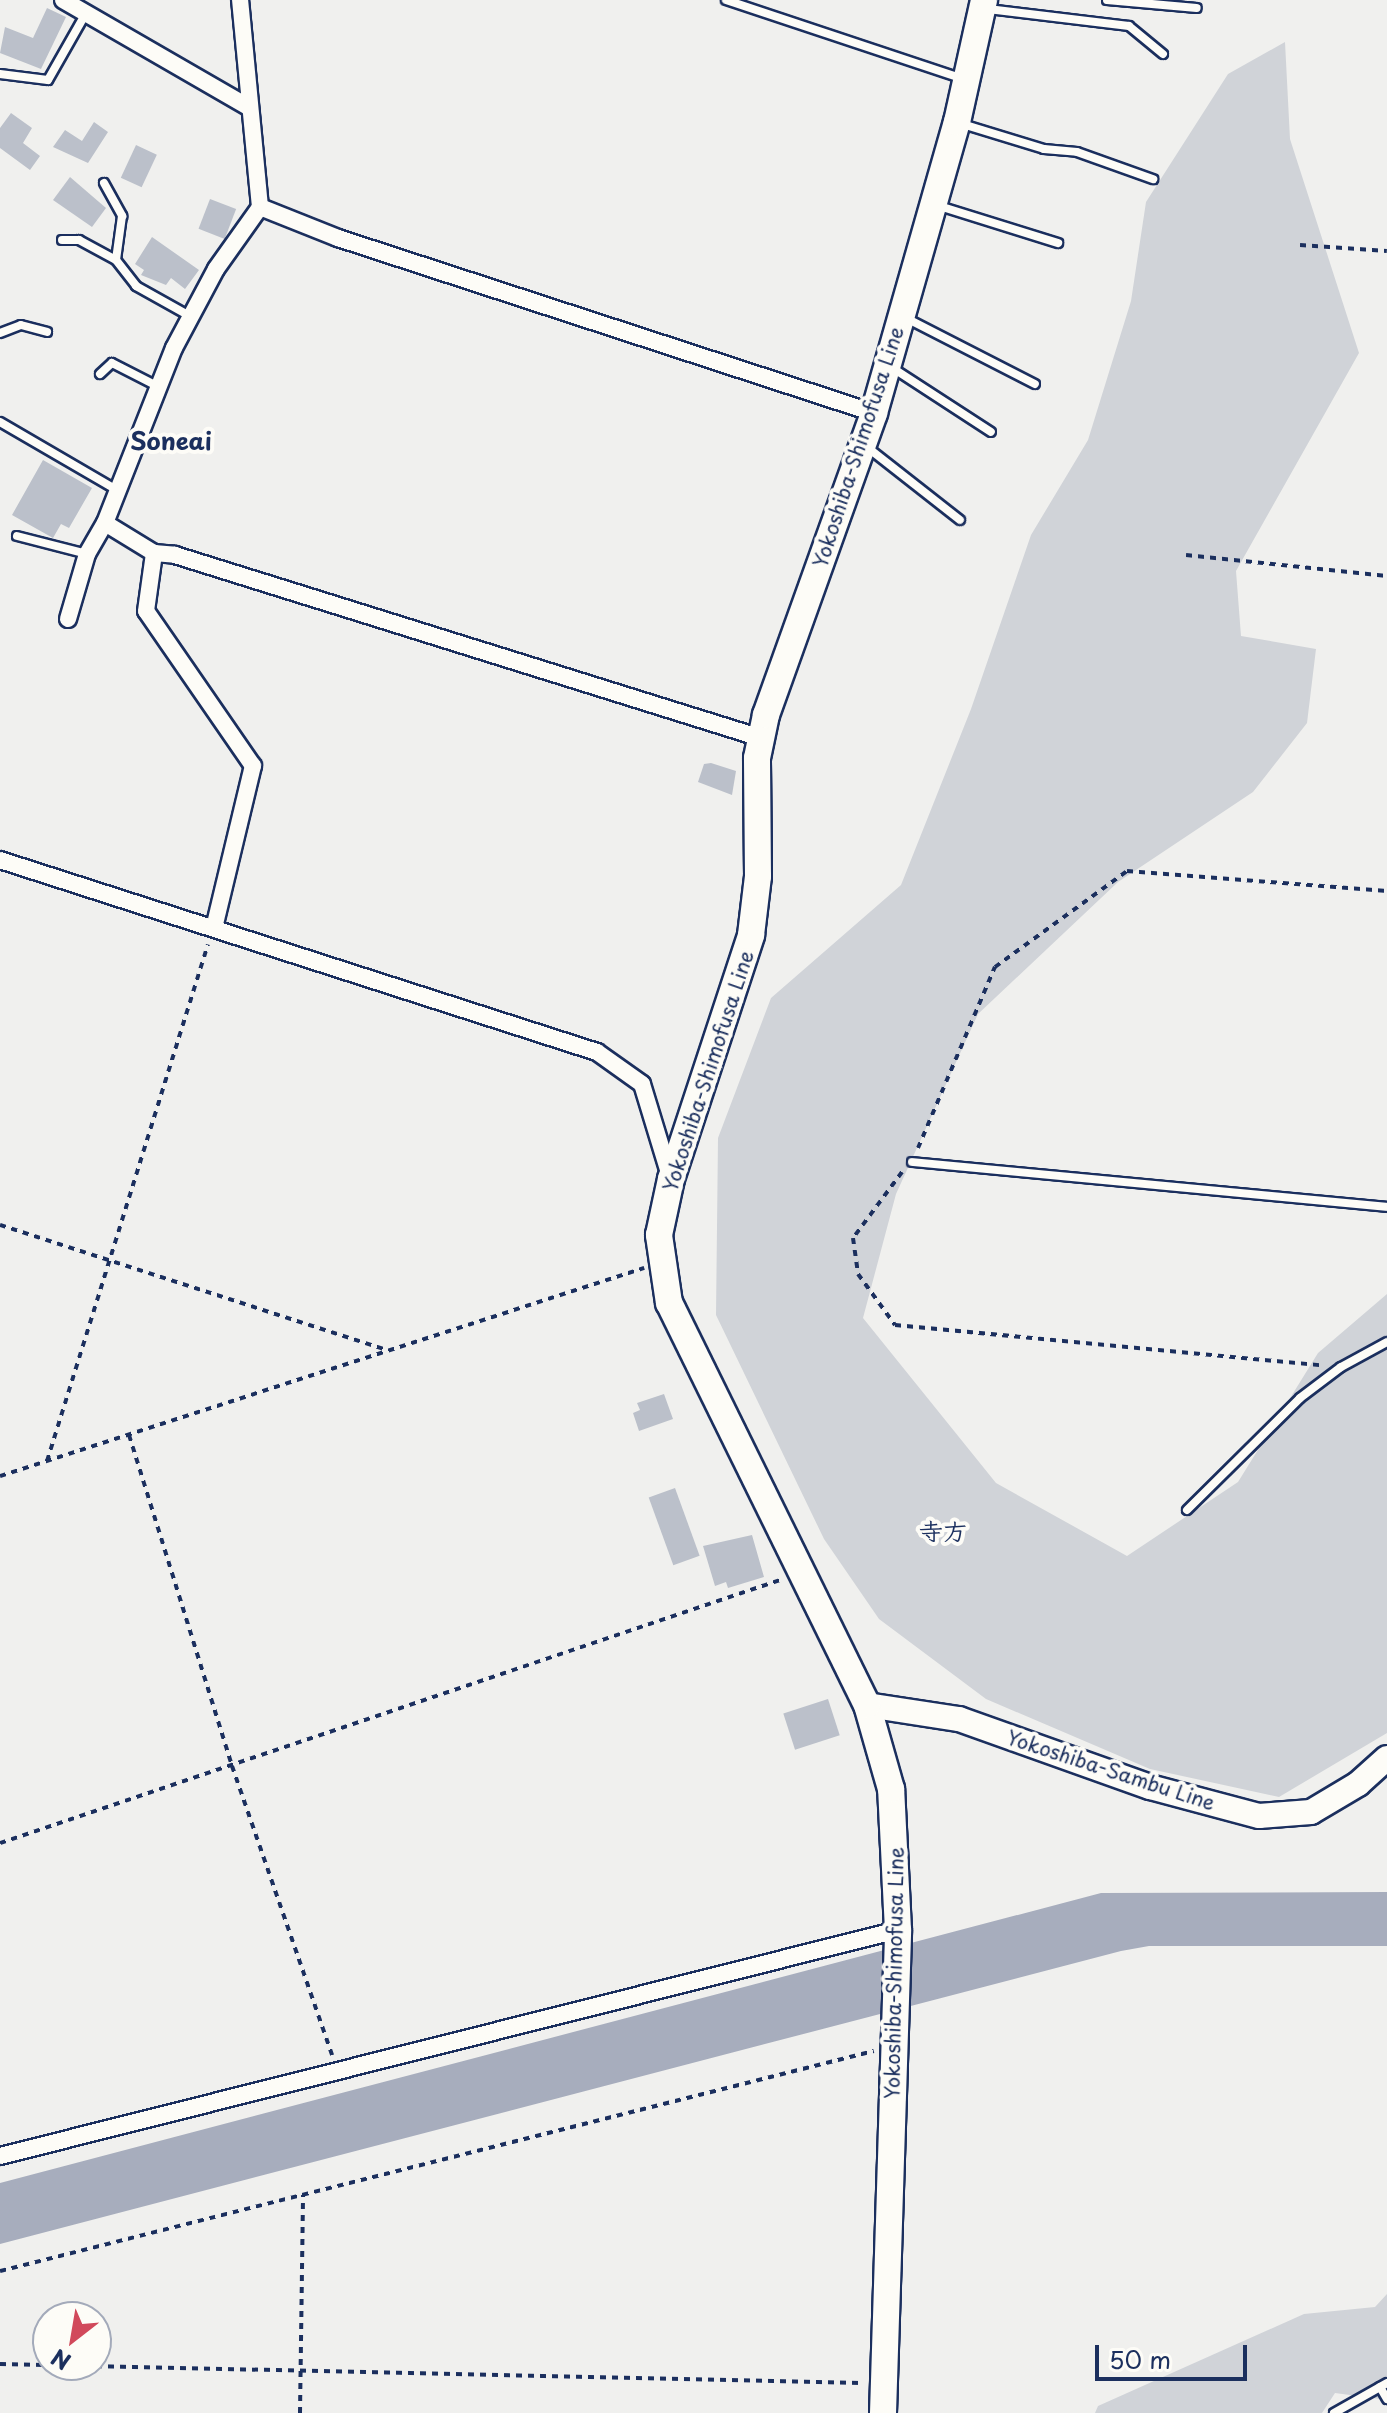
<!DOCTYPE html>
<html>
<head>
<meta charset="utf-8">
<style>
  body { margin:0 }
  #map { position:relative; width:1387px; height:2413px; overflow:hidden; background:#f0f0ee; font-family:"Playpen Sans","Klee One",sans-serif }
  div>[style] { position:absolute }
  .green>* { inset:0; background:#d0d3d8 }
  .water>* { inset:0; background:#a7adbd }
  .building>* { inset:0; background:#bbc0ca; transform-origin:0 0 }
  .path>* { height:4px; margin-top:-2px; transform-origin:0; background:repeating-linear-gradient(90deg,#1b2f5e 0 6px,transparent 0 12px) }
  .roads { filter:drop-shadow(2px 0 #1b2f5e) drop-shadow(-2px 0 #1b2f5e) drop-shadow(0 2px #1b2f5e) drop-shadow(0 -2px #1b2f5e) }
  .lane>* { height:8px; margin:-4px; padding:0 4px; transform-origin:4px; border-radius:4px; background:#fdfcf7 }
  .street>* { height:16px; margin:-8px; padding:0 8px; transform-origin:8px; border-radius:8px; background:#fdfcf7 }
  .secondary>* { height:24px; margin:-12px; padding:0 12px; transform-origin:12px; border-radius:12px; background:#fdfcf7 }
  .primary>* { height:26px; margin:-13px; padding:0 13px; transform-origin:13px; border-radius:13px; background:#fdfcf7 }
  span { translate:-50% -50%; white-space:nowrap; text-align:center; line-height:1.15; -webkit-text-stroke:8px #fdfcf7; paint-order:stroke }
  .street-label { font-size:20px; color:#1b2f5e }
  .quarter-label { font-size:24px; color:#1b2f5e; font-weight:700 }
  .north { position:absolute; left:32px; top:2301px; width:80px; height:80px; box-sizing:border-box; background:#fdfcf7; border:2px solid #a3aaba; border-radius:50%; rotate:211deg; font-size:22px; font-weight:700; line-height:32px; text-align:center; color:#1b2f5e }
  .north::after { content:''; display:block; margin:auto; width:28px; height:36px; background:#d1495b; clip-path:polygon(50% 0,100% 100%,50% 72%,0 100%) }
  .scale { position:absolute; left:1095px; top:2345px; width:152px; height:36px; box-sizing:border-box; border:4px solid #1b2f5e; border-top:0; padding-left:10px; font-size:24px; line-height:28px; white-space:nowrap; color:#1b2f5e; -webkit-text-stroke:6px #fdfcf7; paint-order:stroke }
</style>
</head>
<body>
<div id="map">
  <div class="green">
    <div style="clip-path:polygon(1285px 42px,1290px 139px,1359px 353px,1236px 571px,1241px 636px,1316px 649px,1307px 723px,1253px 792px,1118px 882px,978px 1014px,896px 1194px,863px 1318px,996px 1483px,1127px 1556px,1238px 1482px,1318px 1353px,1387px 1294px,1387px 1733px,1279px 1797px,1150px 1769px,986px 1699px,879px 1619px,824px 1539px,716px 1315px,718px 1138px,771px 998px,901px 885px,971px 709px,1031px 535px,1088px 440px,1131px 301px,1146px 202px,1228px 74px)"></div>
    <div style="clip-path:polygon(1387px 2294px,1387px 2400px,1335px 2393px,1322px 2413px,1095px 2413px,1098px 2406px,1304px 2314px,1375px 2307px)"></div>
  </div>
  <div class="water">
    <div style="clip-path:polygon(1387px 1892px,1387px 1946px,1149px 1946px,1121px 1951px,0 2244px,0 2183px,1101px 1893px)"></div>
  </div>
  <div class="building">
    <div style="clip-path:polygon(47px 8px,66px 17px,41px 69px,0 53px,5px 27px,33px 38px)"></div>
    <div style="clip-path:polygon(11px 113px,32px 128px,23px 143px,40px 156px,30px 170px,0 148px,0 128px)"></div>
    <div style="clip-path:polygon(94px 122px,108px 132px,88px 163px,53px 147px,65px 130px,82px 141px)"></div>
    <div style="left:136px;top:145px;width:23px;height:36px;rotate:25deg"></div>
    <div style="clip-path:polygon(70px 177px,106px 208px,92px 227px,53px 200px)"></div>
    <div style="left:210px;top:199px;width:28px;height:32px;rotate:21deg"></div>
    <div style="clip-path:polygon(152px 237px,199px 270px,185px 289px,171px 278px,166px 285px,141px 275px,144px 270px,135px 264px)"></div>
    <div style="clip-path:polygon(43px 460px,92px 488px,69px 528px,61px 524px,53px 538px,12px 515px)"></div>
    <div style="clip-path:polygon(711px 763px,736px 771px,732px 795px,698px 782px,704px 764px)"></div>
    <div style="clip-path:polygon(664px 1394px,673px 1419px,639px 1431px,633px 1413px,640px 1410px,637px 1403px)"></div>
    <div style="left:675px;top:1488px;width:72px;height:28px;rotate:70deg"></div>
    <div style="clip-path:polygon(752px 1535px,764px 1577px,728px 1588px,726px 1582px,715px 1586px,703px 1546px)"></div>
    <div style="left:828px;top:1699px;width:38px;height:47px;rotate:72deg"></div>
  </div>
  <div class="path">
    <div style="left:1300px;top:245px;width:87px;rotate:3.9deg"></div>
    <div style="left:1186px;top:555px;width:202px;rotate:6deg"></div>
    <div style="left:918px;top:1148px;width:197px;rotate:-67deg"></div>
    <div style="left:995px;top:967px;width:163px;rotate:-36deg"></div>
    <div style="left:1127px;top:871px;width:261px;rotate:4.4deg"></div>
    <div style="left:902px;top:1172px;width:82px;rotate:126.6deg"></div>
    <div style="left:853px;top:1238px;width:36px;rotate:82deg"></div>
    <div style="left:858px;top:1274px;width:63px;rotate:54deg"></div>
    <div style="left:895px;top:1325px;width:429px;rotate:5.4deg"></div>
    <div style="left:0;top:1225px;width:407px;rotate:17.9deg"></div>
    <div style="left:129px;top:1435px;width:347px;rotate:72.7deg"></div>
    <div style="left:232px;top:1766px;width:306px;rotate:70.9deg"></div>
    <div style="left:47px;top:1461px;width:541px;rotate:-72.7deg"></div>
    <div style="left:0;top:1476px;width:677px;rotate:-17.9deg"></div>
    <div style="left:0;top:1843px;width:826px;rotate:-18.63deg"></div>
    <div style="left:0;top:2271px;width:901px;rotate:-14.13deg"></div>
    <div style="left:0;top:2364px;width:861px;rotate:1.26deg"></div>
    <div style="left:300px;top:2413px;width:218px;rotate:-89.2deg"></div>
  </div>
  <div class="roads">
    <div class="lane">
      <div style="left:726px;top:0;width:251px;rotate:18.4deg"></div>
      <div style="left:1107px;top:0;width:90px;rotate:5.1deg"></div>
      <div style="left:988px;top:9px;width:142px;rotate:6.9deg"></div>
      <div style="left:1129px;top:26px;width:44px;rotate:39.5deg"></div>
      <div style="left:0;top:74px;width:48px;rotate:7.1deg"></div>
      <div style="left:48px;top:80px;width:77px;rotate:-60.4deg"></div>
      <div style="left:959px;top:123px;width:89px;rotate:17deg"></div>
      <div style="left:1044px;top:149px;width:33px;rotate:5deg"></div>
      <div style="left:1077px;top:152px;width:81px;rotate:19.6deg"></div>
      <div style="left:104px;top:183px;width:38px;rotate:61deg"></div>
      <div style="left:122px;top:216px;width:44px;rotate:97.8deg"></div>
      <div style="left:936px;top:205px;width:128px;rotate:17.3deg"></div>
      <div style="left:62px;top:240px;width:17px"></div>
      <div style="left:79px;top:240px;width:42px;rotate:28.4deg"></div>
      <div style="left:116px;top:260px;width:33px;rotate:52deg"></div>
      <div style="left:136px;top:286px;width:62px;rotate:29.1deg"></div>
      <div style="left:904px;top:317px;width:147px;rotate:27.1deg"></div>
      <div style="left:0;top:333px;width:22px;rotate:-21deg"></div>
      <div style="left:21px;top:325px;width:27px;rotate:15deg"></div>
      <div style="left:891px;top:367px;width:119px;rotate:33deg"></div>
      <div style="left:100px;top:374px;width:16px;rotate:-43deg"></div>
      <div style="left:112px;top:363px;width:55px;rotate:27deg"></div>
      <div style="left:0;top:422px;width:135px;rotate:30.2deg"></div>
      <div style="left:867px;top:447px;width:118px;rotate:38.1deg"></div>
      <div style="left:17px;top:536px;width:72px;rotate:14.4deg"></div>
      <div style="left:912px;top:1162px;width:477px;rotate:5.4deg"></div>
      <div style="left:1187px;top:1510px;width:159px;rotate:-44.7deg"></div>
      <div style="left:1300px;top:1398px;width:51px;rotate:-37.1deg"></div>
      <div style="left:1341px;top:1367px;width:52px;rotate:-28.5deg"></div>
      <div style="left:1380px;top:2387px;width:14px;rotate:60deg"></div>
      <div style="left:1334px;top:2413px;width:61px;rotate:-29.5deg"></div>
    </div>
    <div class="street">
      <div style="left:63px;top:0;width:216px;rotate:30deg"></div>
      <div style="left:260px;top:207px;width:84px;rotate:21.7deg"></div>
      <div style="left:338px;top:238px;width:564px;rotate:18.08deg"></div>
      <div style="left:154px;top:553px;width:21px;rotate:5deg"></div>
      <div style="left:175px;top:555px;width:614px;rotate:17.34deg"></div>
      <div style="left:68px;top:619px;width:68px;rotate:-73.7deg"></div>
      <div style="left:87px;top:554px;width:36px;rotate:-60deg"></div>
      <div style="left:0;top:860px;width:627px;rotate:17.83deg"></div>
      <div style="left:597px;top:1052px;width:55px;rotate:35.4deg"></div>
      <div style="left:642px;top:1084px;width:96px;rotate:73.1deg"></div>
      <div style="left:214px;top:928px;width:167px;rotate:-76.5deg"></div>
      <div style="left:253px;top:766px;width:188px;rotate:-124.6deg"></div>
      <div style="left:146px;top:611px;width:59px;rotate:-82.1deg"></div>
      <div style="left:154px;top:553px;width:57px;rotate:-148.5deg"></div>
      <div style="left:105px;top:523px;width:188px;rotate:-68.5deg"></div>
      <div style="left:174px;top:348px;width:89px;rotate:-62deg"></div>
      <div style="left:216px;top:269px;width:76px;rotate:-54.6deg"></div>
      <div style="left:260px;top:207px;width:208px;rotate:-95.5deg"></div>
      <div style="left:0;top:2156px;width:926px;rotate:-14.13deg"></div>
    </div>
    <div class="secondary">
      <div style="left:867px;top:1705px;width:93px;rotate:8.7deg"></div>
      <div style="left:959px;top:1719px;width:203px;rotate:19.6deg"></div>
      <div style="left:1150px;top:1787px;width:113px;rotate:14.9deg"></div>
      <div style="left:1259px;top:1816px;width:52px;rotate:-4.4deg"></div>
      <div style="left:1311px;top:1812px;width:55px;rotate:-30.8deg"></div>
      <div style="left:1358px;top:1784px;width:39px;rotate:-42deg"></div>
    </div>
    <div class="primary">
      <div style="left:883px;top:2413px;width:483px;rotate:-88.2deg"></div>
      <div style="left:898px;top:1930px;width:141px;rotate:-92.8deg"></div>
      <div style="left:891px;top:1789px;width:87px;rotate:-105.9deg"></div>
      <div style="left:867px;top:1705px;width:448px;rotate:-116.2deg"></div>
      <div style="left:669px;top:1303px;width:69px;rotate:-98.4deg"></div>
      <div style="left:659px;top:1235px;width:57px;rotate:-77.9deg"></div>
      <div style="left:671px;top:1179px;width:257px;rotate:-71.8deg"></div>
      <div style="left:751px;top:935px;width:59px;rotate:-83.2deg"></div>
      <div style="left:758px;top:876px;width:118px;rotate:-90.5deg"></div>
      <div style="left:757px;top:758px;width:44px;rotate:-78.2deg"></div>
      <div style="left:766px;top:715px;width:321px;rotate:-70.3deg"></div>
      <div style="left:874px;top:413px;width:303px;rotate:-74.1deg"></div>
      <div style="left:957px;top:122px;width:125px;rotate:-77.5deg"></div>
    </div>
  </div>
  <div class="street-label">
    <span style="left:858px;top:447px;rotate:-72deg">Yokoshiba-Shimofusa Line</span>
    <span style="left:708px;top:1071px;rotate:-72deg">Yokoshiba-Shimofusa Line</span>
    <span style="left:1111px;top:1770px;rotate:18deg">Yokoshiba-Sambu Line</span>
    <span style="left:894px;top:1973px;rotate:-89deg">Yokoshiba-Shimofusa Line</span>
  </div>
  <div class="quarter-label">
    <span style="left:171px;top:441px">Soneai</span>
    <span style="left:943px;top:1531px">寺方</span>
  </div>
  <div class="north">N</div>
  <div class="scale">50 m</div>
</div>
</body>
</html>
